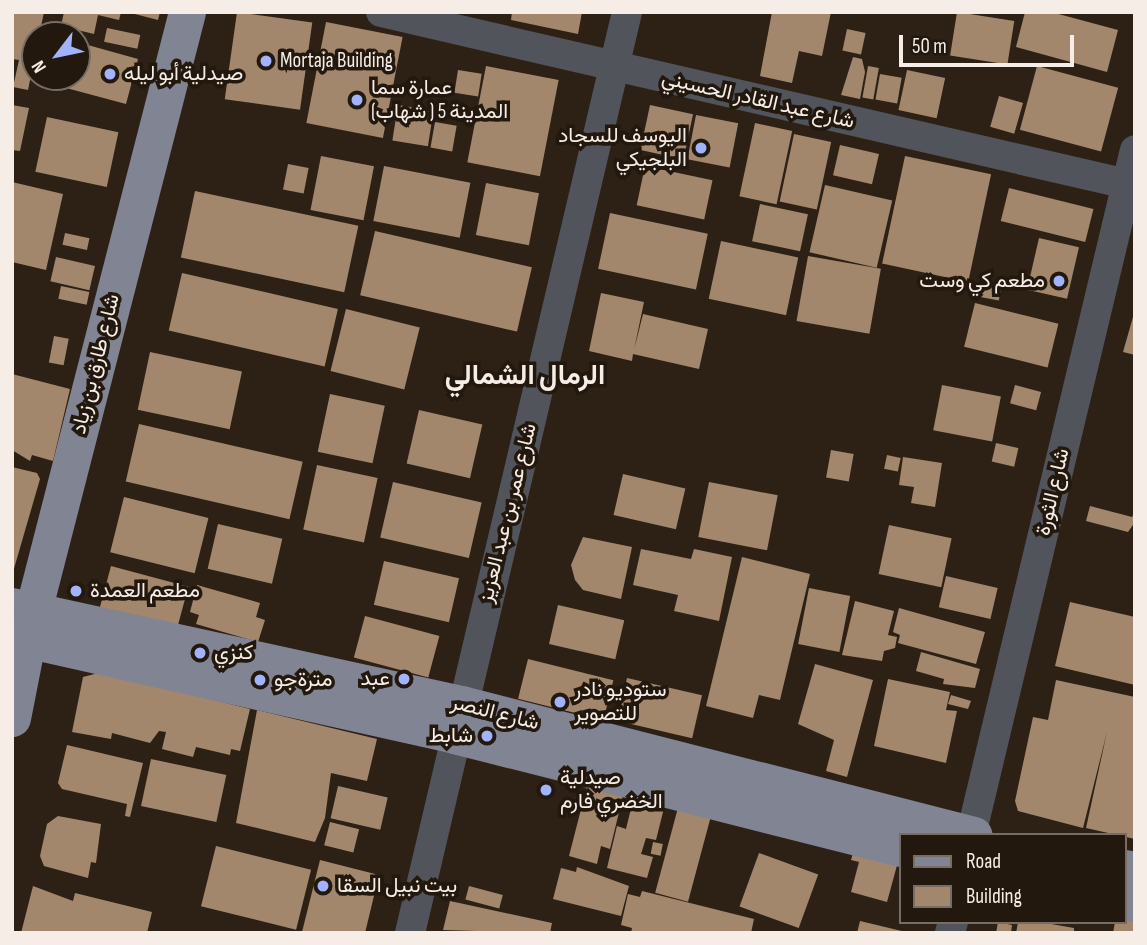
<!DOCTYPE html>
<html>
<head>
<meta charset="utf-8">
<style>
  body { margin:0 }
  #map { position:relative; width:1147px; height:945px; overflow:hidden; background:#2d2116; font-family:"Sofia Sans Condensed",Vazirmatn,sans-serif }
  div>[style] { position:absolute }
  .building>* { inset:0; background:#a3876c; transform-origin:0 0 }
  .minor>* { height:30px; margin:-15px; padding:0 15px; transform-origin:15px; border-radius:15px; background:#52545c }
  .major>* { height:37px; margin:-18.5px; padding:0 18.5px; transform-origin:18.5px; border-radius:18.5px; background:#808493 }
  .dots>* { width:19px; height:19px; translate:-50% -50%; box-sizing:border-box; border:4px solid #23180d; border-radius:50% }
  span { translate:-50% -50%; white-space:nowrap; text-align:center; line-height:1.15; -webkit-text-stroke:7px #23180d; paint-order:stroke }
  .poi-label { font-size:21px; color:#f5ede6 }
  .left { translate:0 -50%; text-align:left }
  .right { translate:-100% -50%; text-align:right }
  .street-label { font-size:21px; color:#f5ede6 }
  .district-label { font-size:28px; color:#f5ede6; font-weight:700 }
  .frame { position:absolute; inset:0; border:14px solid #f5ede6; pointer-events:none }
  .legend { position:absolute; left:899px; top:833px; width:228px; height:91px; box-sizing:border-box; background:#23180d; border:2px solid #776d64; margin:0; padding:9px 12px; list-style:none; font-size:21px; color:#f5ede6 }
  .legend li { display:flex; align-items:center; gap:14px; height:35px }
  .legend b { width:35px; border:2px solid #776d64 }
  .north { position:absolute; left:21px; top:21px; width:70px; height:70px; box-sizing:border-box; background:#23180d; border:2px solid #776d64; border-radius:50%; rotate:238deg; font-size:19px; font-weight:700; line-height:28px; text-align:center; color:#f5ede6 }
  .north::after { content:''; display:block; margin:auto; width:24px; height:32px; background:#a1b3fd; clip-path:polygon(50% 0,100% 100%,50% 72%,0 100%) }
  .scale { position:absolute; left:899px; top:35px; width:175px; height:32px; box-sizing:border-box; border:4px solid #f5ede6; border-top:0; padding-left:9px; font-size:21px; line-height:24px; white-space:nowrap; color:#f5ede6; -webkit-text-stroke:5px #23180d; paint-order:stroke }
</style>
</head>
<body>
<div id="map">
  <div class="building">
    <div style="clip-path:polygon(12px 12px,44px 12px,28px 90px,13px 87px,19px 60px,12px 59px)"></div>
    <div style="clip-path:polygon(64px 12px,121px 12px,119px 20px,98px 15px,94px 34px,61px 26px)"></div>
    <div style="clip-path:polygon(127px 12px,160px 12px,158px 20px)"></div>
    <div style="left:237px;top:12px;width:76px;height:88px;rotate:8deg"></div>
    <div style="clip-path:polygon(512px 12px,582px 12px,578px 34px,511px 20px)"></div>
    <div style="clip-path:polygon(772px 12px,831px 12px,822px 56px,799px 51px,792px 83px,760px 76px)"></div>
    <div style="left:957px;top:12px;width:58px;height:44px;rotate:9deg"></div>
    <div style="clip-path:polygon(1025px 12px,1051px 12px,1118px 30px,1107px 72px,1016px 47px)"></div>
    <div style="left:326px;top:22px;width:78px;height:103px;rotate:11deg"></div>
    <div style="left:107px;top:28px;width:34px;height:14px;rotate:12deg"></div>
    <div style="left:847px;top:29px;width:19px;height:22px;rotate:12deg"></div>
    <div style="clip-path:polygon(77px 42px,138px 59px,126px 104px,40px 81px,77px 77px)"></div>
    <div style="clip-path:polygon(853px 57px,862px 59px,865px 72px,860px 99px,841px 95px)"></div>
    <div style="left:486px;top:66px;width:74px;height:98px;rotate:11deg"></div>
    <div style="left:868px;top:66px;width:11px;height:32px;rotate:10deg"></div>
    <div style="left:1037px;top:66px;width:84px;height:66px;rotate:15deg"></div>
    <div style="left:458px;top:70px;width:24px;height:23px;rotate:9deg"></div>
    <div style="left:907px;top:70px;width:39px;height:41px;rotate:12deg"></div>
    <div style="left:880px;top:74px;width:22px;height:26px;rotate:10deg"></div>
    <div style="left:999px;top:96px;width:25px;height:32px;rotate:16deg"></div>
    <div style="clip-path:polygon(12px 105px,29px 108px,20px 151px,12px 150px)"></div>
    <div style="left:398px;top:105px;width:36px;height:36px;rotate:9deg"></div>
    <div style="left:650px;top:105px;width:44px;height:46px;rotate:12deg"></div>
    <div style="left:696px;top:115px;width:43px;height:45px;rotate:11deg"></div>
    <div style="left:47px;top:117px;width:73px;height:56px;rotate:12deg"></div>
    <div style="left:435px;top:122px;width:22px;height:26px;rotate:10deg"></div>
    <div style="left:755px;top:123px;width:38px;height:75px;rotate:12deg"></div>
    <div style="left:794px;top:134px;width:38px;height:69px;rotate:12deg"></div>
    <div style="left:840px;top:145px;width:40px;height:31px;rotate:13deg"></div>
    <div style="left:321px;top:156px;width:54px;height:55px;rotate:11deg"></div>
    <div style="left:905px;top:156px;width:88px;height:110px;rotate:12deg"></div>
    <div style="left:288px;top:164px;width:21px;height:26px;rotate:11deg"></div>
    <div style="left:384px;top:166px;width:88px;height:56px;rotate:11deg"></div>
    <div style="left:645px;top:166px;width:69px;height:40px;rotate:12deg"></div>
    <div style="clip-path:polygon(12px 182px,63px 194px,46px 270px,12px 262px)"></div>
    <div style="left:486px;top:183px;width:54px;height:53px;rotate:11deg"></div>
    <div style="left:825px;top:185px;width:69px;height:69px;rotate:13deg"></div>
    <div style="left:1009px;top:188px;width:87px;height:34px;rotate:14deg"></div>
    <div style="left:195px;top:191px;width:167px;height:68px;rotate:12deg"></div>
    <div style="left:760px;top:204px;width:49px;height:38px;rotate:12deg"></div>
    <div style="left:610px;top:213px;width:100px;height:57px;rotate:12deg"></div>
    <div style="left:375px;top:231px;width:161px;height:66px;rotate:13deg"></div>
    <div style="left:65px;top:233px;width:25px;height:12px;rotate:12deg"></div>
    <div style="left:1039px;top:238px;width:41px;height:53px;rotate:13deg"></div>
    <div style="left:721px;top:241px;width:79px;height:59px;rotate:12deg"></div>
    <div style="left:808px;top:256px;width:74px;height:66px;rotate:10deg"></div>
    <div style="left:56px;top:257px;width:40px;height:25px;rotate:13deg"></div>
    <div style="left:182px;top:273px;width:160px;height:59px;rotate:13deg"></div>
    <div style="left:982px;top:282px;width:20px;height:15px;rotate:11deg"></div>
    <div style="left:61px;top:286px;width:29px;height:13px;rotate:12deg"></div>
    <div style="clip-path:polygon(601px 293px,644px 302px,634px 350px,643px 314px,708px 329px,699px 369px,633px 354px,632px 361px,589px 351px)"></div>
    <div style="left:975px;top:303px;width:86px;height:45px;rotate:14deg"></div>
    <div style="left:346px;top:309px;width:76px;height:64px;rotate:14deg"></div>
    <div style="clip-path:polygon(1135px 310px,1135px 355px,1123px 352px)"></div>
    <div style="left:54px;top:336px;width:15px;height:27px;rotate:11deg"></div>
    <div style="left:150px;top:352px;width:94px;height:59px;rotate:12deg"></div>
    <div style="clip-path:polygon(12px 374px,70px 389px,53px 461px,32px 455px,30px 461px,12px 450px)"></div>
    <div style="left:942px;top:385px;width:60px;height:46px;rotate:11deg"></div>
    <div style="left:1015px;top:385px;width:27px;height:19px;rotate:15deg"></div>
    <div style="left:330px;top:394px;width:56px;height:59px;rotate:12deg"></div>
    <div style="left:419px;top:410px;width:65px;height:55px;rotate:13deg"></div>
    <div style="left:139px;top:424px;width:168px;height:59px;rotate:13deg"></div>
    <div style="left:996px;top:443px;width:23px;height:19px;rotate:13deg"></div>
    <div style="left:831px;top:450px;width:23px;height:28px;rotate:10deg"></div>
    <div style="left:887px;top:455px;width:14px;height:14px;rotate:12deg"></div>
    <div style="clip-path:polygon(903px 457px,942px 463px,935px 507px,911px 503px,914px 487px,899px 485px)"></div>
    <div style="left:317px;top:465px;width:62px;height:66px;rotate:12deg"></div>
    <div style="clip-path:polygon(12px 467px,37px 473px,40px 479px,13px 572px)"></div>
    <div style="left:623px;top:474px;width:64px;height:42px;rotate:13deg"></div>
    <div style="left:393px;top:482px;width:91px;height:57px;rotate:13deg"></div>
    <div style="left:709px;top:482px;width:70px;height:56px;rotate:11deg"></div>
    <div style="left:124px;top:497px;width:87px;height:57px;rotate:14deg"></div>
    <div style="clip-path:polygon(1090px 506px,1132px 517px,1135px 511px,1135px 522px,1128px 532px,1086px 521px)"></div>
    <div style="left:218px;top:524px;width:66px;height:46px;rotate:13deg"></div>
    <div style="left:889px;top:525px;width:64px;height:50px;rotate:12deg"></div>
    <div style="clip-path:polygon(583px 537px,632px 547px,621px 599px,583px 590px,575px 580px,571px 565px)"></div>
    <div style="clip-path:polygon(641px 549px,691px 559px,694px 549px,732px 557px,719px 621px,674px 611px,678px 595px,633px 585px)"></div>
    <div style="clip-path:polygon(742px 557px,810px 574px,780px 700px,759px 695px,753px 718px,706px 706px)"></div>
    <div style="left:384px;top:561px;width:77px;height:45px;rotate:13deg"></div>
    <div style="left:111px;top:566px;width:80px;height:43px;rotate:15deg"></div>
    <div style="left:946px;top:576px;width:53px;height:32px;rotate:13deg"></div>
    <div style="clip-path:polygon(197px 585px,260px 603px,256px 617px,265px 620px,258px 642px,196px 624px,199px 615px,190px 612px)"></div>
    <div style="left:809px;top:588px;width:42px;height:57px;rotate:11deg"></div>
    <div style="clip-path:polygon(855px 601px,894px 611px,888px 635px,897px 637px,895px 648px,884px 651px,882px 661px,842px 655px)"></div>
    <div style="clip-path:polygon(1070px 602px,1135px 617px,1135px 685px,1055px 666px)"></div>
    <div style="left:558px;top:605px;width:68px;height:40px;rotate:13deg"></div>
    <div style="clip-path:polygon(899px 608px,985px 632px,976px 664px,898px 643px,900px 635px,893px 632px)"></div>
    <div style="left:365px;top:616px;width:77px;height:43px;rotate:15deg"></div>
    <div style="clip-path:polygon(921px 652px,980px 669px,975px 688px,943px 684px,944px 679px,916px 671px)"></div>
    <div style="left:528px;top:659px;width:88px;height:41px;rotate:14deg"></div>
    <div style="clip-path:polygon(815px 664px,873px 680px,847px 777px,826px 771px,834px 740px,798px 724px)"></div>
    <div style="clip-path:polygon(102px 672px,250px 709px,240px 751px,231px 749px,230px 755px,196px 747px,193px 757px,162px 749px,166px 732px,159px 731px,150px 743px,112px 733px,111px 739px,72px 732px,83px 677px)"></div>
    <div style="left:627px;top:678px;width:77px;height:44px;rotate:13deg"></div>
    <div style="clip-path:polygon(888px 679px,950px 692px,946px 710px,957px 711px,946px 763px,874px 746px)"></div>
    <div style="clip-path:polygon(1056px 680px,1135px 697px,1135px 839px,1086px 828px,1107px 732px,1083px 828px,1018px 811px,1015px 801px,1033px 717px,1048px 720px)"></div>
    <div style="clip-path:polygon(951px 695px,971px 701px,968px 709px,948px 704px)"></div>
    <div style="clip-path:polygon(257px 710px,377px 739px,367px 781px,331px 773px,325px 818px,315px 842px,236px 823px)"></div>
    <div style="clip-path:polygon(67px 745px,143px 763px,130px 817px,125px 816px,127px 804px,62px 789px,58px 783px)"></div>
    <div style="left:151px;top:759px;width:77px;height:48px;rotate:12deg"></div>
    <div style="left:338px;top:786px;width:51px;height:33px;rotate:13deg"></div>
    <div style="clip-path:polygon(587px 786px,623px 796px,610px 849px,601px 846px,597px 864px,569px 856px)"></div>
    <div style="clip-path:polygon(634px 796px,665px 804px,656px 840px,646px 838px,641px 854px,653px 857px,647px 878px,607px 868px,617px 826px,626px 829px)"></div>
    <div style="left:679px;top:804px;width:34px;height:92px;rotate:15deg"></div>
    <div style="clip-path:polygon(58px 816px,101px 824px,96px 863px,91px 862px,88px 878px,44px 866px,40px 856px,47px 824px)"></div>
    <div style="left:330px;top:822px;width:30px;height:24px;rotate:14deg"></div>
    <div style="left:653px;top:842px;width:10px;height:12px;rotate:11deg"></div>
    <div style="left:216px;top:846px;width:98px;height:62px;rotate:14deg"></div>
    <div style="clip-path:polygon(855px 846px,899px 858px,887px 902px,851px 892px,859px 862px,851px 860px)"></div>
    <div style="left:759px;top:853px;width:63px;height:57px;rotate:20deg"></div>
    <div style="clip-path:polygon(320px 860px,379px 875px,365px 933px,302px 932px)"></div>
    <div style="clip-path:polygon(577px 867px,629px 886px,621px 916px,553px 899px,561px 868px,576px 872px)"></div>
    <div style="clip-path:polygon(33px 886px,73px 901px,75px 893px,152px 912px,147px 933px,21px 933px)"></div>
    <div style="left:469px;top:886px;width:35px;height:14px;rotate:15deg"></div>
    <div style="clip-path:polygon(642px 891px,754px 919px,751px 933px,631px 933px,632px 928px,621px 925px,628px 894px,640px 897px)"></div>
    <div style="clip-path:polygon(450px 901px,552px 923px,550px 933px,443px 930px)"></div>
    <div style="clip-path:polygon(1124px 910px,1135px 913px,1135px 933px,1113px 933px,1115px 922px,1124px 922px)"></div>
    <div style="clip-path:polygon(860px 921px,906px 932px,906px 933px,857px 933px)"></div>
    <div style="clip-path:polygon(998px 922px,1012px 925px,1011px 933px,996px 933px)"></div>
    <div style="clip-path:polygon(1018px 922px,1040px 922px,1074px 928px,1074px 933px,1016px 933px)"></div>
  </div>
  <div class="minor">
    <div style="left:381px;top:12px;width:774px;rotate:12.99deg"></div>
    <div style="left:971px;top:835px;width:704px;rotate:-76.54deg"></div>
    <div style="left:410px;top:933px;width:946px;rotate:-76.74deg"></div>
    <div style="left:950px;top:933px;width:11px;rotate:-75deg"></div>
  </div>
  <div class="major">
    <div style="left:12px;top:606px;width:460px;rotate:12.3deg"></div>
    <div style="left:461px;top:704px;width:529px;rotate:14.32deg"></div>
    <div style="left:12px;top:636px;width:453px;rotate:12.6deg"></div>
    <div style="left:454px;top:735px;width:460px;rotate:14.2deg"></div>
    <div style="left:12px;top:718px;width:109px;rotate:-78.9deg"></div>
    <div style="left:33px;top:611px;width:618px;rotate:-75.58deg"></div>
    <div style="left:1124px;top:868px;width:11px;rotate:10deg"></div>
    <div style="left:1124px;top:900px;width:11px;rotate:15deg"></div>
  </div>
  <div class="dots">
    <div style="left:266px;top:61px;background:#a1b3fd"></div>
    <div style="left:110px;top:74px;background:#a1b3fd"></div>
    <div style="left:357px;top:100px;background:#a1b3fd"></div>
    <div style="left:701px;top:148px;background:#a1b3fd"></div>
    <div style="left:1059px;top:281px;background:#a1b3fd"></div>
    <div style="left:76px;top:591px;background:#a1b3fd"></div>
    <div style="left:200px;top:653px;background:#a1b3fd"></div>
    <div style="left:404px;top:679px;background:#a1b3fd"></div>
    <div style="left:260px;top:680px;background:#a1b3fd"></div>
    <div style="left:560px;top:702px;background:#a1b3fd"></div>
    <div style="left:487px;top:736px;background:#a1b3fd"></div>
    <div style="left:546px;top:790px;background:#a1b3fd"></div>
    <div style="left:323px;top:886px;background:#a1b3fd"></div>
  </div>
  <div class="poi-label">
    <span class="left" style="left:280px;top:61px">Mortaja Building</span>
    <span class="left" style="left:124px;top:74px">صيدلية أبو ليله</span>
    <span class="left" style="left:371px;top:100px">عمارة سما<br>المدينة 5 ( شهاب)</span>
    <span class="right" style="left:687px;top:148px">اليوسف للسجاد<br>البلجيكي</span>
    <span class="right" style="left:1045px;top:281px">مطعم كي وست</span>
    <span class="left" style="left:90px;top:591px">مطعم العمدة</span>
    <span class="left" style="left:214px;top:653px">كنزي</span>
    <span class="right" style="left:390px;top:679px">عبد</span>
    <span class="left" style="left:274px;top:680px">مترةجو</span>
    <span class="left" style="left:574px;top:702px">ستوديو نادر<br>للتصوير</span>
    <span class="right" style="left:473px;top:736px">شابط</span>
    <span class="left" style="left:560px;top:790px">صيدلية<br>الخضري فارم</span>
    <span class="left" style="left:337px;top:886px">بيت نبيل السقا</span>
  </div>
  <div class="street-label">
    <span style="left:758px;top:100px;rotate:13deg">شارع عبد القادر الحسيني</span>
    <span style="left:96px;top:364px;rotate:-76deg">شارع طارق بن زياد</span>
    <span style="left:1053px;top:492px;rotate:-77deg">شارع الثورة</span>
    <span style="left:508px;top:513px;rotate:-76deg">شارع عمر بن عبد العزيز</span>
    <span style="left:495px;top:713px;rotate:14deg">شارع النصر</span>
  </div>
  <div class="district-label">
    <span style="left:525px;top:376px">الرمال الشمالي</span>
  </div>
  <div class="frame"></div>
  <ul class="legend">
  <li><b style="height:9px;background:#808493"></b>Road</li>
  <li><b style="height:19px;background:#a3876c"></b>Building</li>
  </ul>
  <div class="north">N</div>
  <div class="scale">50 m</div>
</div>
</body>
</html>
